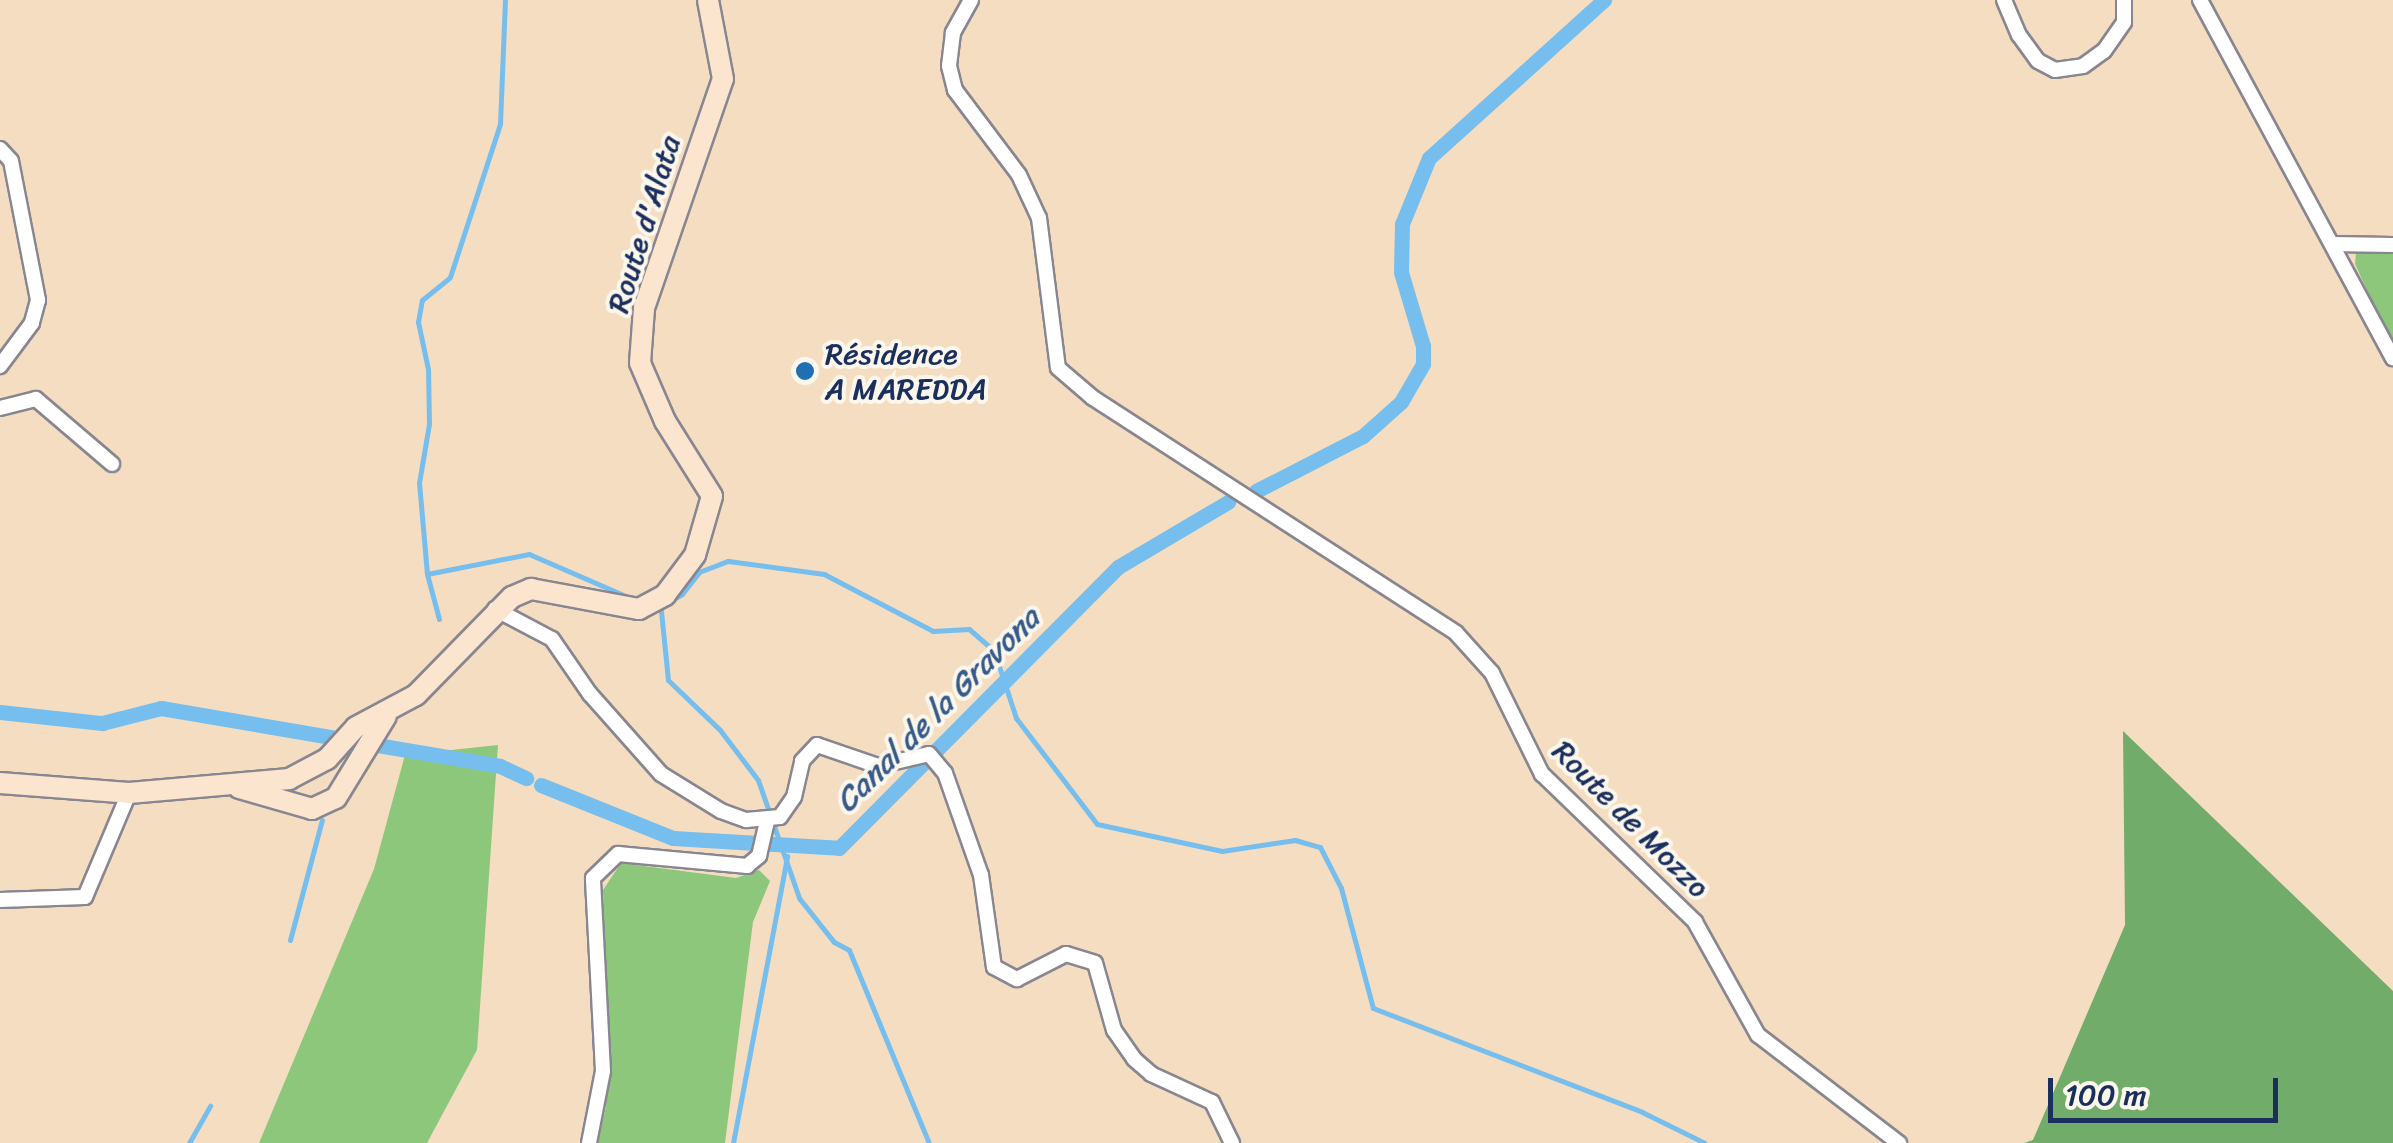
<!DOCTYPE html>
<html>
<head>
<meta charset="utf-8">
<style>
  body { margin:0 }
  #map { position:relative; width:2393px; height:1143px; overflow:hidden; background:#f5ddc1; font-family:Sriracha,sans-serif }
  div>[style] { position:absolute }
  .green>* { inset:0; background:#8dc77b }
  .forest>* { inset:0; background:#72ac6b }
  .stream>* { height:5px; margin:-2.5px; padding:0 2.5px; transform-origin:2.5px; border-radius:2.5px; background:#76beee }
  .canal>* { height:15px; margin:-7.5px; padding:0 7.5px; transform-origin:7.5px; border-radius:7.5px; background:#76beee }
  .roads { filter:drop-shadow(2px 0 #888690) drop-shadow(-2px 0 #888690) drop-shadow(0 2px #888690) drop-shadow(0 -2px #888690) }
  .street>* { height:14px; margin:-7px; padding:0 7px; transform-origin:7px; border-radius:7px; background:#fff }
  .secondary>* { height:20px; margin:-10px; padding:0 10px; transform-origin:10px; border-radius:10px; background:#fce5cf }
  .dots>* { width:28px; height:28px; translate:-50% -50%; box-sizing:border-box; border:5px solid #fbf7ec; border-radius:50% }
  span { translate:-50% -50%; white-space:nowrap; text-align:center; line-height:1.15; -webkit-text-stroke:8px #fbf7ec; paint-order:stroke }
  .street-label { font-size:30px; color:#1b2f5e }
  .poi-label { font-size:30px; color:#1b2f5e }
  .left { translate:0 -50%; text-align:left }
  .water-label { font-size:32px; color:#365a89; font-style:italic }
  .scale { position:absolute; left:2048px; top:1078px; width:230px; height:45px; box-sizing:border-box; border:5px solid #1b2f5e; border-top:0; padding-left:12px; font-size:30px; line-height:35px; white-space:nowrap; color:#1b2f5e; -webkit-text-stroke:8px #fbf7ec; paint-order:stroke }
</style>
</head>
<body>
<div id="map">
  <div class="green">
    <div style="clip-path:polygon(2393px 252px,2393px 347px,2355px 264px,2356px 253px)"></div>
    <div style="clip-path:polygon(498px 745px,477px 1050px,427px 1143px,259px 1143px,374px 869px,405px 755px)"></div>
    <div style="clip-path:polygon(621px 863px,736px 878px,759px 870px,770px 881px,753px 922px,725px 1143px,597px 1143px,606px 1107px,603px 890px)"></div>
  </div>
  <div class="forest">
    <div style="clip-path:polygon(2123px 731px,2393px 991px,2393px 1143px,2024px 1143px,2033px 1140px,2125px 925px)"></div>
  </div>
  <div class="stream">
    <div style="left:427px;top:574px;width:104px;rotate:-11.1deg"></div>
    <div style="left:529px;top:554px;width:108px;rotate:23.5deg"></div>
    <div style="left:656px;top:609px;width:30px;rotate:-30deg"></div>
    <div style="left:682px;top:594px;width:28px;rotate:-52deg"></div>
    <div style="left:699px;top:572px;width:31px;rotate:-21deg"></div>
    <div style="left:728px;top:561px;width:97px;rotate:7.7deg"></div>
    <div style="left:824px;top:574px;width:123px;rotate:27.6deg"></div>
    <div style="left:933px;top:631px;width:36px;rotate:-3deg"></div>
    <div style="left:969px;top:629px;width:33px;rotate:41deg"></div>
    <div style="left:994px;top:651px;width:71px;rotate:71.8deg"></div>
    <div style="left:1016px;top:718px;width:133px;rotate:52.6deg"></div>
    <div style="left:1097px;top:824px;width:128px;rotate:12.2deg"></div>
    <div style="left:1222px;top:851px;width:74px;rotate:-8.6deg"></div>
    <div style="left:1295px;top:840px;width:26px;rotate:16deg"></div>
    <div style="left:1320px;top:847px;width:46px;rotate:62.9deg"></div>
    <div style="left:1341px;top:888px;width:124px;rotate:75.1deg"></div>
    <div style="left:1373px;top:1008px;width:288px;rotate:21.1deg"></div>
    <div style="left:1642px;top:1112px;width:70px;rotate:26.2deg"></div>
    <div style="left:661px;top:611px;width:69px;rotate:84.2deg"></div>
    <div style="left:668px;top:680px;width:72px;rotate:43.9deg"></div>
    <div style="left:720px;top:730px;width:63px;rotate:52.8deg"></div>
    <div style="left:758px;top:780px;width:125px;rotate:70.8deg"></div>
    <div style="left:799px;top:898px;width:56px;rotate:51.5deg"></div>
    <div style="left:834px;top:942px;width:17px;rotate:28deg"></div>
    <div style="left:849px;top:950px;width:209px;rotate:67.5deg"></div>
    <div style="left:439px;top:619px;width:47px;rotate:-104.9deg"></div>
    <div style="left:427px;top:574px;width:91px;rotate:-95deg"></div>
    <div style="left:419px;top:483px;width:60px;rotate:-80.4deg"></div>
    <div style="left:429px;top:424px;width:55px;rotate:-91deg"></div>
    <div style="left:428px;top:369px;width:48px;rotate:-102deg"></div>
    <div style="left:418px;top:322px;width:22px;rotate:-80deg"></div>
    <div style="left:422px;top:300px;width:36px;rotate:-39deg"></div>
    <div style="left:450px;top:277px;width:161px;rotate:-71.9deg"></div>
    <div style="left:500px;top:124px;width:124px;rotate:-87.7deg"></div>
    <div style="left:290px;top:940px;width:124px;rotate:-75.1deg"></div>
    <div style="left:189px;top:1143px;width:43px;rotate:-60.4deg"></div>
    <div style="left:733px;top:1143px;width:292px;rotate:-79.3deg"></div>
  </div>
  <div class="canal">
    <div style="left:1256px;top:491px;width:120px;rotate:-27.2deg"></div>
    <div style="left:1363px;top:436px;width:51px;rotate:-41.8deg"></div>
    <div style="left:1401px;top:402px;width:44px;rotate:-59.9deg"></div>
    <div style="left:1423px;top:364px;width:18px;rotate:-90deg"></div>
    <div style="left:1423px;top:346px;width:77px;rotate:-106.6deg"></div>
    <div style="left:1401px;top:272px;width:48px;rotate:-88.8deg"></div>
    <div style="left:1402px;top:224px;width:71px;rotate:-67.8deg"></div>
    <div style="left:1429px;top:158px;width:236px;rotate:-42.1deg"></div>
    <div style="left:0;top:712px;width:103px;rotate:6.2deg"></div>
    <div style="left:102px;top:723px;width:61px;rotate:-14.3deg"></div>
    <div style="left:161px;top:708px;width:344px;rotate:9.7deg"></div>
    <div style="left:500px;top:766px;width:29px;rotate:25deg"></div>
    <div style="left:541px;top:785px;width:142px;rotate:21.9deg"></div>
    <div style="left:673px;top:838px;width:166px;rotate:3.4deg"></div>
    <div style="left:839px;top:848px;width:396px;rotate:-45.2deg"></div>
    <div style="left:1118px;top:567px;width:128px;rotate:-30.6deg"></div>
  </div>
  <div class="roads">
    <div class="street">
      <div style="left:971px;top:0;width:38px;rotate:119deg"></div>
      <div style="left:953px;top:33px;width:33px;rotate:97deg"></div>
      <div style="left:949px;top:66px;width:25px;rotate:76deg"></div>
      <div style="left:955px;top:90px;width:106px;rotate:53deg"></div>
      <div style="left:1019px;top:175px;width:47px;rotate:65.1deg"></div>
      <div style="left:1039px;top:218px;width:151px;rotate:82.8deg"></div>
      <div style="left:1058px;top:368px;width:46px;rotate:40.6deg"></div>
      <div style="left:1093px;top:398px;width:432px;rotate:32.9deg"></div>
      <div style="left:1456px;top:633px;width:54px;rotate:48deg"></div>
      <div style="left:1492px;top:673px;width:113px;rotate:63.7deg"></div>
      <div style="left:1542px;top:774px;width:213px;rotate:44deg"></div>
      <div style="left:1695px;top:922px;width:129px;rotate:60.9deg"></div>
      <div style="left:1758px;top:1035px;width:178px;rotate:37.5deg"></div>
      <div style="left:2004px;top:0;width:38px;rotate:67deg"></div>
      <div style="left:2019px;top:35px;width:32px;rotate:54deg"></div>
      <div style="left:2038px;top:61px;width:19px;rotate:28deg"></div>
      <div style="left:2055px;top:70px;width:28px;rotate:-8deg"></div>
      <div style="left:2083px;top:66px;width:26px;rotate:-36deg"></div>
      <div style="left:2104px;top:51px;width:35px;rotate:-55deg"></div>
      <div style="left:2124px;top:22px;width:22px;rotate:-90deg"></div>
      <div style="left:2200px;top:0;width:407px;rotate:61.7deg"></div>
      <div style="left:0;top:149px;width:16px;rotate:47deg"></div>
      <div style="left:11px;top:161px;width:142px;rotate:79deg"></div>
      <div style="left:38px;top:300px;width:24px;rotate:105deg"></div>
      <div style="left:32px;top:323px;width:54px;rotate:126.7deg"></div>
      <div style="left:2333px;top:244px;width:60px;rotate:1deg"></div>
      <div style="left:0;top:408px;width:37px;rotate:-14deg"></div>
      <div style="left:36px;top:399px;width:100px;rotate:40.5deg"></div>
      <div style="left:495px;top:609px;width:64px;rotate:27.8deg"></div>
      <div style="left:552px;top:639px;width:67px;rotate:55.4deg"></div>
      <div style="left:590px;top:694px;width:107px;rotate:48.4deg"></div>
      <div style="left:661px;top:774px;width:70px;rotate:31.7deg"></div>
      <div style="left:721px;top:811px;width:27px;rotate:20deg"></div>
      <div style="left:746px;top:820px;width:34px;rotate:-5deg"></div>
      <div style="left:780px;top:817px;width:24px;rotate:-55deg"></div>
      <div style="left:794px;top:797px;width:37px;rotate:-77deg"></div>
      <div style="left:802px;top:761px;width:22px;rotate:-47deg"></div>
      <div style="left:817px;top:745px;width:65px;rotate:19deg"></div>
      <div style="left:878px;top:766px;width:52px;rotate:-13.2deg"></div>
      <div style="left:929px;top:754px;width:25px;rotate:50deg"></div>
      <div style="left:945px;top:773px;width:108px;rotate:70.6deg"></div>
      <div style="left:981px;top:875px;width:93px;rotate:82deg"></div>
      <div style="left:994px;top:967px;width:26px;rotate:28deg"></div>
      <div style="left:1017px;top:979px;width:55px;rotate:-27deg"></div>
      <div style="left:1066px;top:954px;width:30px;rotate:17deg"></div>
      <div style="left:1095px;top:963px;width:70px;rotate:74.2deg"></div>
      <div style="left:1114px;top:1030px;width:35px;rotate:55deg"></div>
      <div style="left:1134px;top:1059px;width:23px;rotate:41deg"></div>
      <div style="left:1151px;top:1074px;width:67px;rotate:24.7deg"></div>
      <div style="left:1212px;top:1102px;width:46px;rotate:64deg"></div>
      <div style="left:0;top:900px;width:85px;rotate:-2deg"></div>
      <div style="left:85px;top:897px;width:113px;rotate:-67.1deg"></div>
      <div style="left:589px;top:1143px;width:73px;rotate:-79deg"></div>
      <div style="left:603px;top:1071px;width:193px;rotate:-93deg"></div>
      <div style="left:593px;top:878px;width:35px;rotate:-44deg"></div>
      <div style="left:618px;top:854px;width:130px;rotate:5.3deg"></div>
      <div style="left:747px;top:866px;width:16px;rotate:-40deg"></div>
      <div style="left:759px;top:856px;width:36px;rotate:-77deg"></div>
    </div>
    <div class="secondary">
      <div style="left:0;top:783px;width:129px;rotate:4.4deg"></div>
      <div style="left:129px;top:793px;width:161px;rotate:-5deg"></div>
      <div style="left:289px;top:779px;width:43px;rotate:-27.8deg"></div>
      <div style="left:327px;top:759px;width:43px;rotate:-47.8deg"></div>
      <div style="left:356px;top:727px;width:68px;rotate:-28.1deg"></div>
      <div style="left:416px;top:695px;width:137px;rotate:-45.6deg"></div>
      <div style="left:512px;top:597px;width:21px;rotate:-23deg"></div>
      <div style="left:531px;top:589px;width:110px;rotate:10.5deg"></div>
      <div style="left:639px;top:609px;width:30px;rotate:-28deg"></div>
      <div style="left:665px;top:595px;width:50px;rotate:-53.1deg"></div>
      <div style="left:695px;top:555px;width:61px;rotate:-73.9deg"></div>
      <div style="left:712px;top:496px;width:89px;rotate:-122.1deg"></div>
      <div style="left:665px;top:421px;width:63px;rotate:-113.3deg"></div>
      <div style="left:640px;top:363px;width:55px;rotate:-85.8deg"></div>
      <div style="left:644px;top:308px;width:242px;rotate:-71deg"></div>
      <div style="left:723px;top:79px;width:80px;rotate:-100.8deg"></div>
      <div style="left:239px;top:788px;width:76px;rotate:16deg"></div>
      <div style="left:312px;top:809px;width:26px;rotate:-25deg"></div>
      <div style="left:336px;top:798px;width:96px;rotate:-58.6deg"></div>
    </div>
  </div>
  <div class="dots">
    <div style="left:805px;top:371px;background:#1f6fb2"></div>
  </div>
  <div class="street-label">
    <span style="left:644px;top:224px;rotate:-73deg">Route d'Alata</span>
    <span style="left:1631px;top:819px;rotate:45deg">Route de Mozzo</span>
  </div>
  <div class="poi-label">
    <span class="left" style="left:825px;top:371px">Résidence<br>A MAREDDA</span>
  </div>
  <div class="water-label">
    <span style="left:938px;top:710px;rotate:-45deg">Canal de la Gravona</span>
  </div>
  <div class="scale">100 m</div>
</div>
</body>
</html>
